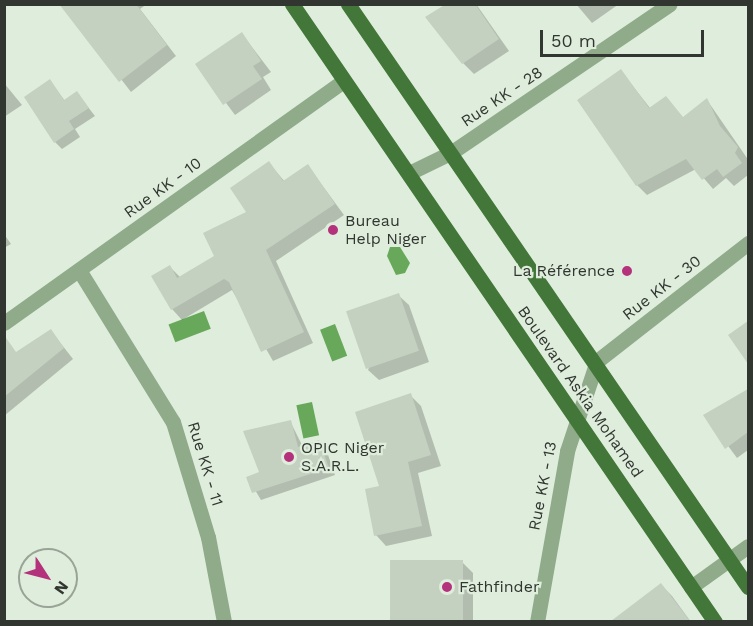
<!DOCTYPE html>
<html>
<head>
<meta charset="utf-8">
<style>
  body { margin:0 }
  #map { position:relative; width:753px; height:626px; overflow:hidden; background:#dfeddc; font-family:"Work Sans",sans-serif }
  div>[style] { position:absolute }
  .water>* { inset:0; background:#68a85b; transform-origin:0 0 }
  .shadow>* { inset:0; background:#0003 }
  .building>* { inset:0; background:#c4d1c1; transform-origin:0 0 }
  .minor>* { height:15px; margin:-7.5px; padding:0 7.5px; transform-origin:7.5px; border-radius:7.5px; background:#8fab89 }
  .major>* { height:15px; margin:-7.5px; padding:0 7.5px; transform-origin:7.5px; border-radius:7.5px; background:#437739 }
  .dots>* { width:16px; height:16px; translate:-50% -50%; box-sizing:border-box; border:3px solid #dfeddc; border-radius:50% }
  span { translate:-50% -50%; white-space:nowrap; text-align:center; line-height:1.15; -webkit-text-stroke:4.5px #dfeddc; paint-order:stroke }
  .street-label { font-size:16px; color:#313730 }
  .poi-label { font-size:16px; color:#313730 }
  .left { translate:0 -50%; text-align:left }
  .right { translate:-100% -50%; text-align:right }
  .frame { position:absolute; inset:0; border:6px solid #313730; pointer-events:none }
  .north { position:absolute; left:18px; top:548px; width:60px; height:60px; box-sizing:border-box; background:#dfeddc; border:2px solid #99a497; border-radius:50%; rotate:126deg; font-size:16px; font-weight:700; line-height:24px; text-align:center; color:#313730 }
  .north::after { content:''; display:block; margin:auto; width:21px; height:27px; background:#b4317b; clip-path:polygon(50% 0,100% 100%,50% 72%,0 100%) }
  .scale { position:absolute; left:540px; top:30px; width:164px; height:27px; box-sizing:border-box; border:3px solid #313730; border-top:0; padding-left:8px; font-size:18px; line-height:21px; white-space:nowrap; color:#313730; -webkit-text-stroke:4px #dfeddc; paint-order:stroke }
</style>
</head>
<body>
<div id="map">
  <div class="water">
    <div style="clip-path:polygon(390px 247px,400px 247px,410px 263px,405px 273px,396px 275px,387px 256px)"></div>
    <div style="left:204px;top:311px;width:19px;height:38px;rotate:69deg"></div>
    <div style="left:335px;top:324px;width:34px;height:16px;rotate:69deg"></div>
    <div style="left:312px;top:402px;width:34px;height:16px;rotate:78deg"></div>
  </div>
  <div class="shadow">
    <div style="clip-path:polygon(63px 4px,147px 4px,140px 9px,176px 56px,131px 92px)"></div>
    <div style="clip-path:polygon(448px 4px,476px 4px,509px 51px,474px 74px,463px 63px)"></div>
    <div style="clip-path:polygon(576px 4px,619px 4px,592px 23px)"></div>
    <div style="clip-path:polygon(242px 34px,271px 72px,263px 77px,271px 90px,235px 115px,197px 64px)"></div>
    <div style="clip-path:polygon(621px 71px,650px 108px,684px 118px,707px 100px,747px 158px,748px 175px,734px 186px,726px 178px,713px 189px,696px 169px,647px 195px,637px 185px)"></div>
    <div style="clip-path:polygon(50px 81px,65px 101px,77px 93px,95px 116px,75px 129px,80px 137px,62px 149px,55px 142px)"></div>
    <div style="clip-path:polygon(4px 83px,22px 105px,4px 117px)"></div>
    <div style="clip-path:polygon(269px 163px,285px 182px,308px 166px,344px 215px,276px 261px,313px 343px,273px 361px,232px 290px,182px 320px,172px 309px,170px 267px,180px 277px,216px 257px,249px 213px)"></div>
    <div style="clip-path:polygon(4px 234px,11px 244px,4px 248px)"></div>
    <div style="clip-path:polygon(398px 295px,409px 305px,429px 362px,379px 380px,368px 370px)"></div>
    <div style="clip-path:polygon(748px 322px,748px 359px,730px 335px)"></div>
    <div style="clip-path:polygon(51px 331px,73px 359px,4px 416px,4px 362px)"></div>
    <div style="clip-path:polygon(748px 390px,748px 450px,737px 458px,706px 416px)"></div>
    <div style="clip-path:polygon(410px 395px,421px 406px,441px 466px,418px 473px,432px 536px,386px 546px,376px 535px)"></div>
    <div style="clip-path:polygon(290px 421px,303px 447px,318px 442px,326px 449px,335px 475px,261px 500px,248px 478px,261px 473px)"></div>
    <div style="clip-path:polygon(391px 562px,462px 562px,473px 573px,473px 622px,391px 622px)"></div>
    <div style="clip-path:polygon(661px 585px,672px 596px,691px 622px,632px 622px,625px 612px)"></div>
  </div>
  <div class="building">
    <div style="clip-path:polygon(59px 4px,136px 4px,167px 45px,119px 82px)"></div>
    <div style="clip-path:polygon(446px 4px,475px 4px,499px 39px,462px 64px,425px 17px)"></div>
    <div style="clip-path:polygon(242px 32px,261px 61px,253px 66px,262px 79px,223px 105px,195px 64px)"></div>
    <div style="clip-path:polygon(621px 69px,649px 108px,666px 96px,683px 117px,707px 98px,720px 126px,738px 147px,735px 153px,742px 163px,723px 177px,717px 169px,702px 180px,686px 159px,636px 186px,577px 100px)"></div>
    <div style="clip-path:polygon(50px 79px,64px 100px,77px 91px,89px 108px,69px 121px,74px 129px,54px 143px,24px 97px)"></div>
    <div style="clip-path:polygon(269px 161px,283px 181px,308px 164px,335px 204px,266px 250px,304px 332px,261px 352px,229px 282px,224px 279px,171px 310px,151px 276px,170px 265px,177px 278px,214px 256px,203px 233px,246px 212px,230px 188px)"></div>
    <div style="left:399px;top:293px;width:61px;height:56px;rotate:71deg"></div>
    <div style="clip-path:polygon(748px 321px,748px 364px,728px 335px)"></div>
    <div style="clip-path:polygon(51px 329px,64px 348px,4px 397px,4px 335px,16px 352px)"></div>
    <div style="clip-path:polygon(748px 389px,748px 432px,725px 449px,703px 415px)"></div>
    <div style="clip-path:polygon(411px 393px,431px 455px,408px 462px,422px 526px,374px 536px,365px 489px,379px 486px,355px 412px)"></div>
    <div style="clip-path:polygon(291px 420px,298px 447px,319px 440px,329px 468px,252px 493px,246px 477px,259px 472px,243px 431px)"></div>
    <div style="left:463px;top:560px;width:61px;height:73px;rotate:90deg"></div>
    <div style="clip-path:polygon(661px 583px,690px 621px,611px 621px)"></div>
  </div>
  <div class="minor">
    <div style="left:409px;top:173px;width:48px;rotate:-26deg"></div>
    <div style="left:452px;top:152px;width:263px;rotate:-34.2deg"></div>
    <div style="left:79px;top:270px;width:179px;rotate:58.3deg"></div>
    <div style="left:173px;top:422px;width:120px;rotate:73.1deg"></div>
    <div style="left:208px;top:537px;width:86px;rotate:79.3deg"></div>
    <div style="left:4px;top:323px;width:417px;rotate:-35.5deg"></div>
    <div style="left:691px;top:587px;width:70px;rotate:-35.7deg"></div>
    <div style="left:537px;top:622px;width:174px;rotate:-80deg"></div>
    <div style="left:567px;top:451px;width:95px;rotate:-71.6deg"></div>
    <div style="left:597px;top:361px;width:192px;rotate:-38deg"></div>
  </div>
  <div class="major">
    <div style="left:292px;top:4px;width:749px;rotate:55.61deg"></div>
    <div style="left:348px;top:4px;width:707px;rotate:55.55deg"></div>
  </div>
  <div class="dots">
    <div style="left:333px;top:230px;background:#b4317b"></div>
    <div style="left:627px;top:271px;background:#b4317b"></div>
    <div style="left:289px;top:457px;background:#b4317b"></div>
    <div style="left:447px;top:587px;background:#b4317b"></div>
  </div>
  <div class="street-label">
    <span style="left:502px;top:97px;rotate:-34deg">Rue KK - 28</span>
    <span style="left:163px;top:188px;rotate:-36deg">Rue KK - 10</span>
    <span style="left:662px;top:288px;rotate:-38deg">Rue KK - 30</span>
    <span style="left:580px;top:392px;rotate:55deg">Boulevard Askia Mohamed</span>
    <span style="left:205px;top:464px;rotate:73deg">Rue KK - 11</span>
    <span style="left:543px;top:486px;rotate:-79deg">Rue KK - 13</span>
  </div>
  <div class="poi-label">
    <span class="left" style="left:345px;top:230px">Bureau<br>Help Niger</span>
    <span class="right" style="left:615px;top:271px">La Référence</span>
    <span class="left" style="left:301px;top:457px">OPIC Niger<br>S.A.R.L.</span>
    <span class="left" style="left:459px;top:587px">Fathfinder</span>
  </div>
  <div class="frame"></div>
  <div class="north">N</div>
  <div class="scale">50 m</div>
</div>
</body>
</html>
